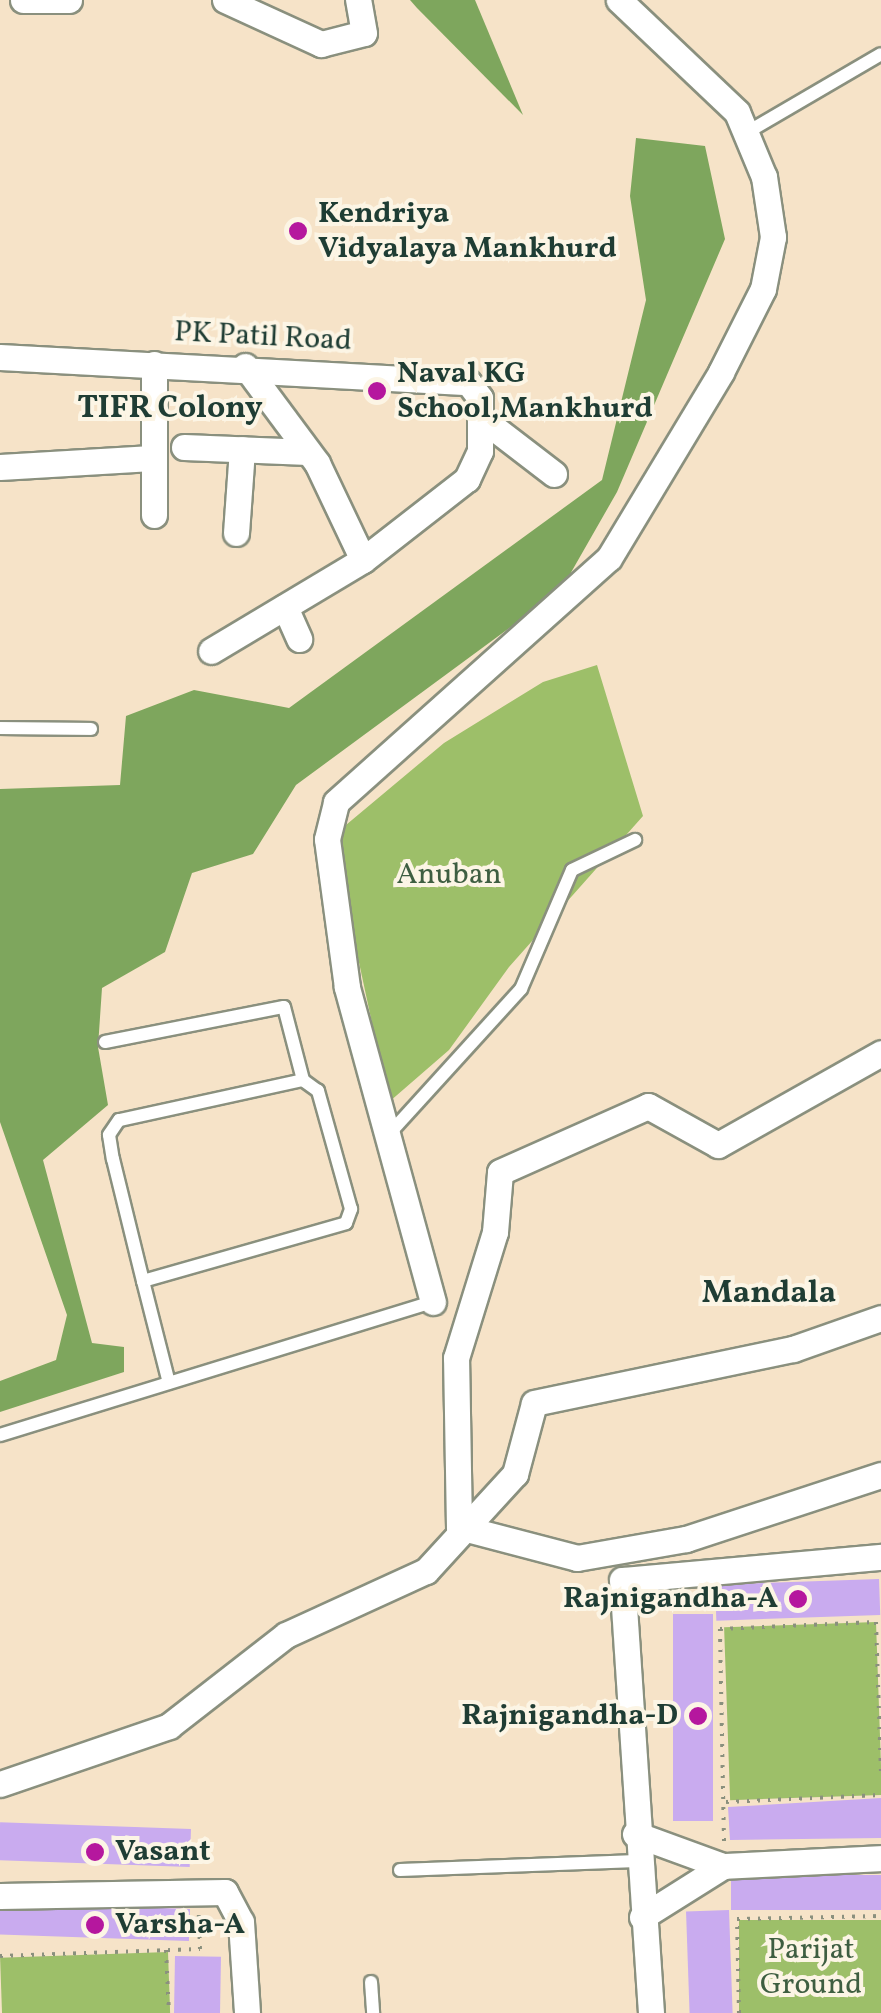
<!DOCTYPE html>
<html>
<head>
<meta charset="utf-8">
<style>
  body { margin:0 }
  #map { position:relative; width:881px; height:2013px; overflow:hidden; background:#f6e3c8; font-family:Vollkorn,serif }
  div>[style] { position:absolute }
  .green>* { inset:0; background:#9dbf69; transform-origin:0 0 }
  .forest>* { inset:0; background:#7ea65d }
  .building>* { inset:0; background:#c9abef; transform-origin:0 0 }
  .path>* { height:4px; margin-top:-2px; transform-origin:0; background:repeating-linear-gradient(90deg,#8a907e 0 2.5px,transparent 0 10.5px) }
  .roads { filter:drop-shadow(2px 0 #8a907e) drop-shadow(-2px 0 #8a907e) drop-shadow(0 2px #8a907e) drop-shadow(0 -2px #8a907e) }
  .service>* { height:12px; margin:-6px; padding:0 6px; transform-origin:6px; border-radius:6px; background:#fff }
  .minor>* { height:25px; margin:-12.5px; padding:0 12.5px; transform-origin:12.5px; border-radius:12.5px; background:#fff }
  .dots>* { width:28px; height:28px; translate:-50% -50%; box-sizing:border-box; border:5px solid #fcf5e5; border-radius:50% }
  span { translate:-50% -50%; white-space:nowrap; text-align:center; line-height:1.15; -webkit-text-stroke:8px #fcf5e5; paint-order:stroke }
  .poi-label { font-size:30px; color:#1f3d34; font-weight:700 }
  .left { translate:0 -50%; text-align:left }
  .right { translate:-100% -50%; text-align:right }
  .street-label { font-size:30px; color:#1f3d34 }
  .park-label { font-size:30px; color:#3e5e41 }
  .neighbourhood-label { font-size:32px; color:#1f3d34; font-weight:700 }
</style>
</head>
<body>
<div id="map">
  <div class="green">
    <div style="clip-path:polygon(597px 665px,643px 816px,509px 967px,449px 1050px,389px 1102px,340px 874px,340px 830px,444px 743px,543px 682px)"></div>
    <div style="left:876px;top:1622px;width:173px;height:152px;rotate:88deg"></div>
    <div style="left:881px;top:1920px;width:93px;height:142px;rotate:90deg"></div>
    <div style="left:168px;top:1952px;width:61px;height:168px;rotate:88deg"></div>
  </div>
  <div class="forest">
    <div style="clip-path:polygon(410px 0,475px 0,523px 115px,417px 8px)"></div>
    <div style="clip-path:polygon(636px 138px,705px 146px,725px 239px,617px 492px,561px 590px,296px 785px,253px 854px,192px 873px,165px 952px,102px 988px,98px 1047px,108px 1105px,43px 1160px,92px 1343px,124px 1347px,124px 1372px,0 1412px,0 1381px,56px 1360px,67px 1315px,0 1122px,0 789px,120px 785px,126px 716px,194px 690px,289px 708px,602px 480px,646px 300px,630px 196px)"></div>
  </div>
  <div class="building">
    <div style="left:879px;top:1579px;width:36px;height:164px;rotate:88deg"></div>
    <div style="left:673px;top:1614px;width:40px;height:207px"></div>
    <div style="clip-path:polygon(881px 1798px,881px 1838px,730px 1840px,728px 1807px)"></div>
    <div style="left:191px;top:1829px;width:38px;height:191px;rotate:92deg"></div>
    <div style="left:881px;top:1875px;width:35px;height:150px;rotate:90deg"></div>
    <div style="left:190px;top:1909px;width:32px;height:190px;rotate:92deg"></div>
    <div style="left:729px;top:1910px;width:103px;height:43px;rotate:88deg"></div>
    <div style="left:175px;top:1956px;width:46px;height:57px;rotate:1deg"></div>
  </div>
  <div class="path">
    <div style="left:726px;top:1802px;width:155px;rotate:-2.6deg"></div>
    <div style="left:724px;top:1841px;width:212px;rotate:-91.1deg"></div>
    <div style="left:720px;top:1629px;width:156px;rotate:-2.6deg"></div>
    <div style="left:876px;top:1622px;width:152px;rotate:88.1deg"></div>
    <div style="left:166px;top:1950px;width:63px;rotate:87.3deg"></div>
    <div style="left:0;top:1956px;width:200px;rotate:-2deg"></div>
    <div style="left:200px;top:1949px;width:36px;rotate:-92deg"></div>
    <div style="left:739px;top:2013px;width:94px;rotate:-91.2deg"></div>
    <div style="left:737px;top:1919px;width:144px;rotate:-1.2deg"></div>
  </div>
  <div class="roads">
    <div class="service">
      <div style="left:746px;top:133px;width:156px;rotate:-30.3deg"></div>
      <div style="left:0;top:728px;width:91px;rotate:0.6deg"></div>
      <div style="left:105px;top:1042px;width:182px;rotate:-11.1deg"></div>
      <div style="left:284px;top:1007px;width:75px;rotate:75.4deg"></div>
      <div style="left:389px;top:1134px;width:196px;rotate:-47.7deg"></div>
      <div style="left:521px;top:989px;width:129px;rotate:-66.8deg"></div>
      <div style="left:572px;top:870px;width:70px;rotate:-25.5deg"></div>
      <div style="left:143px;top:1281px;width:211px;rotate:-15.9deg"></div>
      <div style="left:346px;top:1223px;width:15px;rotate:-70deg"></div>
      <div style="left:351px;top:1209px;width:123px;rotate:-105.6deg"></div>
      <div style="left:318px;top:1091px;width:19px;rotate:-144deg"></div>
      <div style="left:303px;top:1080px;width:188px;rotate:167.7deg"></div>
      <div style="left:119px;top:1120px;width:18px;rotate:124deg"></div>
      <div style="left:109px;top:1135px;width:24px;rotate:81deg"></div>
      <div style="left:113px;top:1159px;width:126px;rotate:76.2deg"></div>
      <div style="left:143px;top:1281px;width:105px;rotate:75.7deg"></div>
      <div style="left:0;top:1435px;width:453px;rotate:-17.1deg"></div>
      <div style="left:400px;top:1870px;width:237px;rotate:-2.2deg"></div>
      <div style="left:371px;top:1982px;width:31px;rotate:86deg"></div>
    </div>
    <div class="minor">
      <div style="left:23px;top:0;width:46px"></div>
      <div style="left:225px;top:0;width:106px;rotate:24.6deg"></div>
      <div style="left:321px;top:44px;width:44px;rotate:-14.3deg"></div>
      <div style="left:364px;top:33px;width:34px;rotate:-100deg"></div>
      <div style="left:0;top:357px;width:469px;rotate:3.1deg"></div>
      <div style="left:468px;top:382px;width:20px;rotate:53deg"></div>
      <div style="left:480px;top:398px;width:53px;rotate:90deg"></div>
      <div style="left:480px;top:451px;width:31px;rotate:115deg"></div>
      <div style="left:467px;top:479px;width:132px;rotate:142.1deg"></div>
      <div style="left:363px;top:560px;width:177px;rotate:149.1deg"></div>
      <div style="left:154px;top:364px;width:151px;rotate:90deg"></div>
      <div style="left:245px;top:366px;width:121px;rotate:53.4deg"></div>
      <div style="left:317px;top:463px;width:107px;rotate:64.6deg"></div>
      <div style="left:485px;top:421px;width:87px;rotate:37.5deg"></div>
      <div style="left:184px;top:447px;width:124px;rotate:2.3deg"></div>
      <div style="left:0;top:467px;width:152px;rotate:-3.4deg"></div>
      <div style="left:236px;top:533px;width:84px;rotate:-85.9deg"></div>
      <div style="left:285px;top:607px;width:35px;rotate:66deg"></div>
      <div style="left:433px;top:1302px;width:327px;rotate:-105.3deg"></div>
      <div style="left:347px;top:987px;width:149px;rotate:-97.7deg"></div>
      <div style="left:327px;top:839px;width:38px;rotate:-76deg"></div>
      <div style="left:336px;top:802px;width:366px;rotate:-41.8deg"></div>
      <div style="left:609px;top:558px;width:217px;rotate:-58.9deg"></div>
      <div style="left:721px;top:372px;width:93px;rotate:-63.2deg"></div>
      <div style="left:763px;top:289px;width:53px;rotate:-79.1deg"></div>
      <div style="left:773px;top:237px;width:61px;rotate:-98.5deg"></div>
      <div style="left:764px;top:177px;width:70px;rotate:-112.6deg"></div>
      <div style="left:737px;top:112px;width:163px;rotate:-136.5deg"></div>
      <div style="left:459px;top:1527px;width:169px;rotate:-91deg"></div>
      <div style="left:456px;top:1358px;width:132px;rotate:-72.8deg"></div>
      <div style="left:495px;top:1232px;width:60px;rotate:-85.2deg"></div>
      <div style="left:500px;top:1172px;width:162px;rotate:-24deg"></div>
      <div style="left:648px;top:1106px;width:80px;rotate:29.1deg"></div>
      <div style="left:718px;top:1145px;width:187px;rotate:-29.4deg"></div>
      <div style="left:459px;top:1527px;width:122px;rotate:14.7deg"></div>
      <div style="left:577px;top:1558px;width:111px;rotate:-9.9deg"></div>
      <div style="left:686px;top:1539px;width:205px;rotate:-18.2deg"></div>
      <div style="left:0;top:1784px;width:179px;rotate:-18.9deg"></div>
      <div style="left:169px;top:1726px;width:148px;rotate:-37.9deg"></div>
      <div style="left:286px;top:1635px;width:154px;rotate:-24.6deg"></div>
      <div style="left:426px;top:1571px;width:132px;rotate:-47.5deg"></div>
      <div style="left:515px;top:1474px;width:73px;rotate:-75deg"></div>
      <div style="left:534px;top:1403px;width:265px;rotate:-11.8deg"></div>
      <div style="left:793px;top:1349px;width:93px;rotate:-19.4deg"></div>
      <div style="left:635px;top:1834px;width:94px;rotate:20deg"></div>
      <div style="left:0;top:1896px;width:225px;rotate:-1deg"></div>
      <div style="left:225px;top:1892px;width:34px;rotate:62deg"></div>
      <div style="left:241px;top:1922px;width:91px;rotate:86.2deg"></div>
      <div style="left:642px;top:1917px;width:96px;rotate:-32.2deg"></div>
      <div style="left:723px;top:1866px;width:158px;rotate:-2.9deg"></div>
      <div style="left:651px;top:2013px;width:434px;rotate:-93.8deg"></div>
      <div style="left:622px;top:1580px;width:260px;rotate:-5.1deg"></div>
    </div>
  </div>
  <div class="dots">
    <div style="left:298px;top:231px;background:#b5179e"></div>
    <div style="left:377px;top:391px;background:#b5179e"></div>
    <div style="left:798px;top:1599px;background:#b5179e"></div>
    <div style="left:698px;top:1716px;background:#b5179e"></div>
    <div style="left:95px;top:1852px;background:#b5179e"></div>
    <div style="left:95px;top:1925px;background:#b5179e"></div>
  </div>
  <div class="poi-label">
    <span class="left" style="left:318px;top:231px">Kendriya<br>Vidyalaya Mankhurd</span>
    <span class="left" style="left:397px;top:391px">Naval KG<br>School,Mankhurd</span>
    <span class="right" style="left:778px;top:1599px">Rajnigandha-A</span>
    <span class="right" style="left:678px;top:1716px">Rajnigandha-D</span>
    <span class="left" style="left:115px;top:1852px">Vasant</span>
    <span class="left" style="left:115px;top:1925px">Varsha-A</span>
  </div>
  <div class="street-label">
    <span style="left:263px;top:337px;rotate:3deg">PK Patil Road</span>
  </div>
  <div class="park-label">
    <span style="left:449px;top:875px">Anuban</span>
    <span style="left:811px;top:1967px">Parijat<br>Ground</span>
  </div>
  <div class="neighbourhood-label">
    <span style="left:170px;top:409px">TIFR Colony</span>
    <span style="left:769px;top:1294px">Mandala</span>
  </div>
</div>
</body>
</html>
